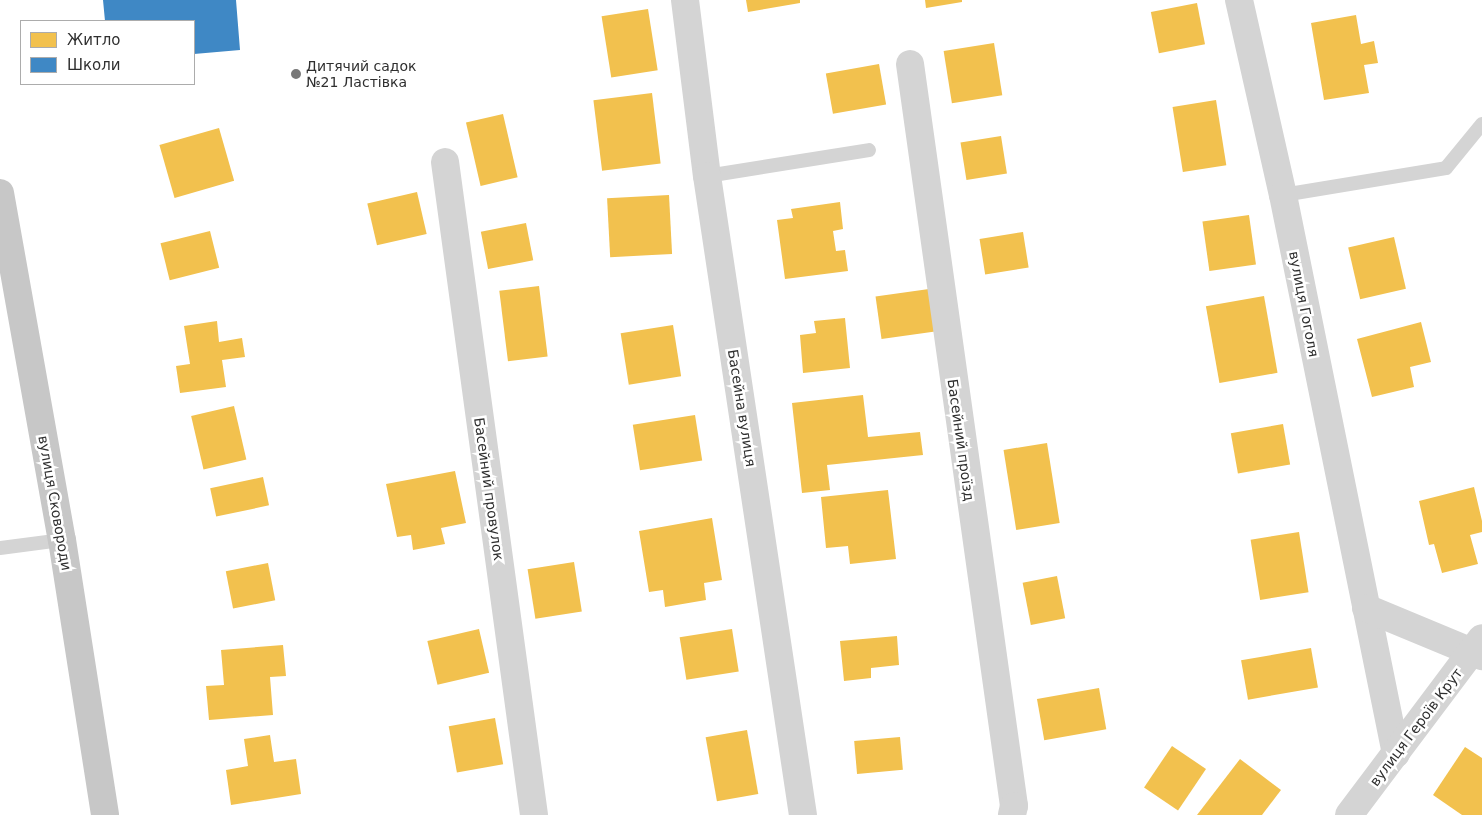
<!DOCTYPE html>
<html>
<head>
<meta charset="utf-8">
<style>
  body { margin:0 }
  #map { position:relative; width:1482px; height:815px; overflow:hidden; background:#fff; font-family:"DejaVu Sans",sans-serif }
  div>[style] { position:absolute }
  .homes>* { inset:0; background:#f2c14e; transform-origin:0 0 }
  .schools>* { inset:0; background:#3f88c5 }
  .lane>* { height:14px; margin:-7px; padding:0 7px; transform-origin:7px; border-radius:7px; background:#d4d4d4 }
  .street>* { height:28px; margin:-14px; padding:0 14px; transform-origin:14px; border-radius:14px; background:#d4d4d4 }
  .primary>* { height:28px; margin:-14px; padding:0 14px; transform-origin:14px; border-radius:14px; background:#c7c7c7 }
  .dots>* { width:14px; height:14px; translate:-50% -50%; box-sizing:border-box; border:2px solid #fff; border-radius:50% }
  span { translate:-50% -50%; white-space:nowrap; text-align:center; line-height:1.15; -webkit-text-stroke:5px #fff; paint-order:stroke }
  .poi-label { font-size:14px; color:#2f2f2f }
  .left { translate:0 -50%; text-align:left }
  .street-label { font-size:14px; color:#2f2f2f }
  .legend { position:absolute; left:20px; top:20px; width:175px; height:65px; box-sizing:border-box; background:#fff; border:1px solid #acacac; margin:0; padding:6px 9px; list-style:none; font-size:15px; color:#2f2f2f }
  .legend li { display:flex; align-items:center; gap:10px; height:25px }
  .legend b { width:25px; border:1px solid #acacac }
</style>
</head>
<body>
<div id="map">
  <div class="homes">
    <div style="clip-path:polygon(746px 0,800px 0,800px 3px,748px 12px)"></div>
    <div style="clip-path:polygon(925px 0,962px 0,962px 2px,926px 8px)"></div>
    <div style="left:1197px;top:3px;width:42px;height:47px;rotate:79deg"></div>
    <div style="left:648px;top:9px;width:62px;height:47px;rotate:81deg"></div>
    <div style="clip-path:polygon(1356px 15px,1361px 44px,1374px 41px,1378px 63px,1364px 65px,1369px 93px,1324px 100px,1311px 23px)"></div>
    <div style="left:994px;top:43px;width:53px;height:51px;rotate:81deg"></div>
    <div style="left:879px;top:64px;width:41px;height:54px;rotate:80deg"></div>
    <div style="left:652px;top:93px;width:71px;height:59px;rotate:83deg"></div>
    <div style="left:1216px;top:100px;width:66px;height:44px;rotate:81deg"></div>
    <div style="left:503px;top:114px;width:65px;height:38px;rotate:77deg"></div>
    <div style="left:219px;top:128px;width:55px;height:62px;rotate:74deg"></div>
    <div style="left:1001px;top:136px;width:38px;height:41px;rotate:81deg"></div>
    <div style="left:417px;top:192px;width:43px;height:51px;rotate:77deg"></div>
    <div style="left:669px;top:195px;width:59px;height:62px;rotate:87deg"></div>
    <div style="clip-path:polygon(840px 202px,843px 229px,833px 231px,836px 251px,845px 250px,848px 271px,785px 279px,777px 220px,793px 218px,791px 209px)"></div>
    <div style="left:1249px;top:215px;width:50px;height:47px;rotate:82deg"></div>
    <div style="left:526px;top:223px;width:38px;height:46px;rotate:79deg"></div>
    <div style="left:210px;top:231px;width:38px;height:51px;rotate:76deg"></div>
    <div style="left:1023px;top:232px;width:36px;height:44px;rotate:81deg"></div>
    <div style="left:1394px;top:237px;width:53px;height:47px;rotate:77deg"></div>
    <div style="left:539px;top:286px;width:71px;height:40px;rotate:83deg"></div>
    <div style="left:929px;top:289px;width:43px;height:54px;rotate:82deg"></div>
    <div style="left:1264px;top:296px;width:78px;height:59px;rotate:80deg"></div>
    <div style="clip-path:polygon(845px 318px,850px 368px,803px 373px,800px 335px,816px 333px,814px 321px)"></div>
    <div style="clip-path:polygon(217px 321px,219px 342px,242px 338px,245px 357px,222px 360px,226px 387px,180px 393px,176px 366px,190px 364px,184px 326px)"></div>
    <div style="clip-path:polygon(1421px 322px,1431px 362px,1410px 367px,1414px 387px,1372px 397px,1357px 339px)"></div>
    <div style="left:673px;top:325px;width:52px;height:53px;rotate:81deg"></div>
    <div style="clip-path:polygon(863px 395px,868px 437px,920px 432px,923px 455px,827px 465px,830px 490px,802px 493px,792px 403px)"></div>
    <div style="left:234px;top:406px;width:55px;height:44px;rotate:77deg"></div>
    <div style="left:695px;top:415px;width:46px;height:63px;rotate:81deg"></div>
    <div style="left:1283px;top:424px;width:41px;height:53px;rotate:80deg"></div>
    <div style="left:1047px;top:443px;width:81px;height:44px;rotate:81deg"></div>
    <div style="clip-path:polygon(455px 471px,466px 523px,441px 528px,445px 544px,413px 550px,411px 535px,397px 537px,386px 484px)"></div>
    <div style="left:263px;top:477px;width:29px;height:54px;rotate:78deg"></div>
    <div style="clip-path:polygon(1474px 487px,1482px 521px,1482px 532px,1470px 535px,1478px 564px,1442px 573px,1434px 544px,1429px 545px,1419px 501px)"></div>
    <div style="clip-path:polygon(888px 490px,896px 559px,850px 564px,848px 546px,826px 548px,821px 497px)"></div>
    <div style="clip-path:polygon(712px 518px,722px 580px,704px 583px,706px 600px,665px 607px,663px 590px,649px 592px,639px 531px)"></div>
    <div style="left:1299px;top:532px;width:61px;height:49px;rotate:81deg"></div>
    <div style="left:574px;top:562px;width:50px;height:47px;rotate:81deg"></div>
    <div style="left:268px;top:563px;width:38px;height:43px;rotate:79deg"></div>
    <div style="left:1057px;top:576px;width:43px;height:35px;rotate:79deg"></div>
    <div style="left:479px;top:629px;width:45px;height:53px;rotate:77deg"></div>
    <div style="left:732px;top:629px;width:43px;height:53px;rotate:81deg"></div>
    <div style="clip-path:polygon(897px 636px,899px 665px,871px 668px,871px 678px,844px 681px,840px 641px)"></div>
    <div style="clip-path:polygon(283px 645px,286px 676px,270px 677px,273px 715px,209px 720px,206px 686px,224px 685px,221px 650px)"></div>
    <div style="left:1311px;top:648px;width:40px;height:71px;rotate:80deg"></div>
    <div style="left:1099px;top:688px;width:42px;height:63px;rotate:80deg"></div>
    <div style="left:495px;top:718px;width:47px;height:47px;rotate:80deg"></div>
    <div style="left:747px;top:730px;width:65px;height:42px;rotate:80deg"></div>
    <div style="clip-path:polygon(270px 735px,274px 762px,296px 759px,301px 794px,231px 805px,226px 770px,248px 766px,244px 739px)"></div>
    <div style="left:900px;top:737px;width:33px;height:46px;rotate:85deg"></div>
    <div style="left:1172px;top:746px;width:41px;height:50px;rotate:34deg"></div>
    <div style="clip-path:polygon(1465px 747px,1482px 758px,1482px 815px,1462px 815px,1433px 795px)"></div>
    <div style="clip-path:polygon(1240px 759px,1281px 790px,1262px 815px,1197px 815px)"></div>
  </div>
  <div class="schools">
    <div style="clip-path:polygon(103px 0,236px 0,240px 50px,194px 54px,194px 21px,105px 21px)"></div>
  </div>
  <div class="lane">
    <div style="left:707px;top:176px;width:164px;rotate:-9.1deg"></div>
    <div style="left:1283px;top:195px;width:165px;rotate:-9.4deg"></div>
    <div style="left:1446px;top:168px;width:57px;rotate:-50.7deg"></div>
    <div style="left:0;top:548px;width:63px;rotate:-7.4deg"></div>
  </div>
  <div class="street">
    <div style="left:685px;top:0;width:177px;rotate:82.9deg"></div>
    <div style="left:707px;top:176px;width:646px;rotate:81.46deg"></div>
    <div style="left:1239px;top:0;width:200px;rotate:77.3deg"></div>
    <div style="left:1283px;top:195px;width:570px;rotate:78.57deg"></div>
    <div style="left:910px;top:64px;width:749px;rotate:82.02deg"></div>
    <div style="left:1014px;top:806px;width:9px;rotate:103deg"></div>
    <div style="left:445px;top:162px;width:659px;rotate:82.24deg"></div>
    <div style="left:1366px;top:608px;width:126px;rotate:22.5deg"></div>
    <div style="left:1349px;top:815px;width:221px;rotate:-53.1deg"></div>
  </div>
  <div class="primary">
    <div style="left:0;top:193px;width:352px;rotate:79.9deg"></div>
    <div style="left:62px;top:540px;width:278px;rotate:81.1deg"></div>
  </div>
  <div class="dots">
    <div style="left:296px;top:74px;background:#787878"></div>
  </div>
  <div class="poi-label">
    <span class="left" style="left:306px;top:74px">Дитячий садок<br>№21 Ластівка</span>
  </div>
  <div class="street-label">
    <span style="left:1304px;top:304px;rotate:79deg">вулиця Гоголя</span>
    <span style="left:742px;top:408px;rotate:81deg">Басейна вулиця</span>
    <span style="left:961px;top:440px;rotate:82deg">Басейний проїзд</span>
    <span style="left:489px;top:489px;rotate:82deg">Басейний провулок</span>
    <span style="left:55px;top:503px;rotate:80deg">вулиця Сковороди</span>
    <span style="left:1416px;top:727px;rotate:-53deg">вулиця Героїв Крут</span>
  </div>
  <ul class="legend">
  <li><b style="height:14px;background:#f2c14e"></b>Житло</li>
  <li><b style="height:14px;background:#3f88c5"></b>Школи</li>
  </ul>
</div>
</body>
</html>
